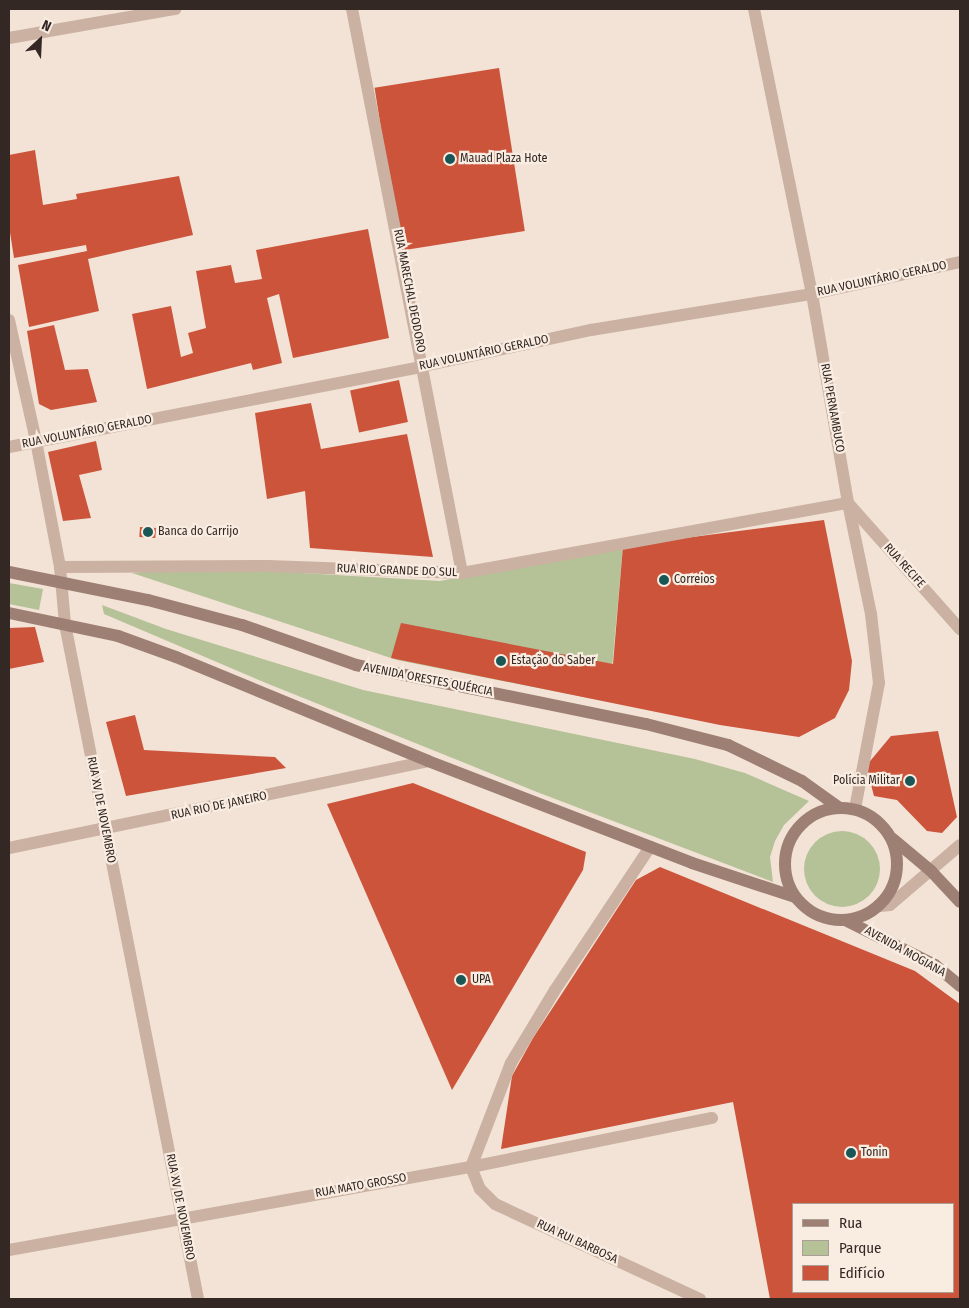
<!DOCTYPE html>
<html>
<head>
<meta charset="utf-8">
<style>
  body { margin:0 }
  #map { position:relative; width:969px; height:1308px; overflow:hidden; background:#f2e3d6; font-family:"Fira Sans Condensed",sans-serif }
  div>[style] { position:absolute }
  .green>* { inset:0; background:#b5c196 }
  .round { border-radius:50% }
  .building>* { inset:0; background:#cb543b; transform-origin:0 0 }
  .street>* { height:12px; margin:-6px; padding:0 6px; transform-origin:6px; border-radius:6px; background:#cab1a2 }
  .secondary>* { height:12px; margin:-6px; padding:0 6px; transform-origin:6px; border-radius:6px; background:#9d8073 }
  .secondary>.ring { margin:-6px; padding:0; box-sizing:content-box; background:none; border:12px solid #9d8073; border-radius:50% }
  .dots>* { width:14px; height:14px; translate:-50% -50%; box-sizing:border-box; border:2px solid #f9ede2; border-radius:50% }
  span { translate:-50% -50%; white-space:nowrap; text-align:center; line-height:1.15; -webkit-text-stroke:4.5px #f9ede2; paint-order:stroke }
  .poi-label { font-size:12px; color:#342825 }
  .left { translate:0 -50%; text-align:left }
  .right { translate:-100% -50%; text-align:right }
  .street-label { font-size:12px; color:#342825 }
  .frame { position:absolute; inset:0; border:10px solid #342825; pointer-events:none }
  .legend { position:absolute; left:792px; top:1203px; width:162px; height:90px; box-sizing:border-box; background:#f9ede2; border:1px solid #aa9e96; margin:0; padding:6px 9px; list-style:none; font-size:15px; color:#342825 }
  .legend li { display:flex; align-items:center; gap:10px; height:25px }
  .legend b { width:25px; border:1px solid #aa9e96 }
  .north { position:absolute; left:15px; top:15px; width:50px; height:50px; -webkit-text-stroke:4px #f9ede2; paint-order:stroke; rotate:25deg; font-size:14px; font-weight:700; line-height:20px; text-align:center; color:#342825 }
  .north::after { content:''; display:block; margin:auto; width:18px; height:22px; background:#342825; clip-path:polygon(50% 0,100% 100%,50% 72%,0 100%) }
</style>
</head>
<body>
<div id="map">
  <div class="green">
    <div style="clip-path:polygon(623px 546px,609px 702px,397px 660px,132px 573px,197px 567px,440px 581px)"></div>
    <div style="clip-path:polygon(9px 583px,43px 589px,39px 610px,9px 604px)"></div>
    <div style="clip-path:polygon(102px 605px,166px 629px,363px 690px,695px 759px,745px 773px,809px 801px,784px 825px,775px 841px,770px 857px,773px 882px,537px 792px,266px 683px,104px 614px)"></div>
    <div class="round" style="left:804px;top:831px;width:76px;height:76px"></div>
  </div>
  <div class="building">
    <div style="left:499px;top:68px;width:165px;height:126px;rotate:81deg"></div>
    <div style="clip-path:polygon(35px 150px,43px 205px,77px 199px,76px 194px,179px 176px,193px 235px,88px 259px,99px 311px,29px 327px,18px 265px,87px 251px,86px 245px,14px 258px,9px 226px,9px 155px)"></div>
    <div style="clip-path:polygon(368px 229px,389px 338px,293px 358px,279px 294px,267px 298px,282px 363px,253px 370px,251px 363px,147px 389px,132px 314px,171px 306px,181px 357px,193px 353px,188px 333px,206px 328px,196px 271px,231px 265px,235px 283px,262px 279px,256px 250px)"></div>
    <div style="clip-path:polygon(54px 325px,65px 370px,88px 369px,97px 402px,51px 410px,39px 404px,27px 331px)"></div>
    <div style="left:399px;top:380px;width:43px;height:50px;rotate:78deg"></div>
    <div style="clip-path:polygon(311px 403px,321px 449px,407px 434px,433px 557px,310px 548px,305px 491px,267px 499px,255px 413px)"></div>
    <div style="clip-path:polygon(96px 441px,102px 470px,79px 475px,91px 518px,63px 521px,48px 452px)"></div>
    <div style="clip-path:polygon(824px 520px,852px 661px,849px 690px,835px 718px,799px 737px,720px 725px,391px 658px,401px 623px,613px 664px,623px 546px)"></div>
    <div style="left:140px;top:527px;width:16px;height:10px;rotate:4deg"></div>
    <div style="clip-path:polygon(35px 627px,44px 662px,9px 669px,9px 628px)"></div>
    <div style="clip-path:polygon(135px 715px,144px 750px,275px 757px,286px 768px,126px 796px,106px 722px)"></div>
    <div style="clip-path:polygon(938px 731px,957px 817px,942px 833px,927px 831px,897px 800px,874px 796px,866px 766px,891px 736px)"></div>
    <div style="clip-path:polygon(413px 783px,586px 852px,583px 870px,452px 1090px,327px 804px)"></div>
    <div style="clip-path:polygon(evenodd,660px 867px,915px 971px,960px 1004px,960px 1299px,770px 1299px,733px 1102px,501px 1149px,512px 1076px,533px 1038px,636px 880px,660px 867px,793px 1204px,953px 1204px,953px 1292px,793px 1292px,793px 1204px)"></div>
  </div>
  <div class="street">
    <div style="left:352px;top:9px;width:575px;rotate:78.96deg"></div>
    <div style="left:754px;top:9px;width:291px;rotate:78.5deg"></div>
    <div style="left:812px;top:294px;width:212px;rotate:80.2deg"></div>
    <div style="left:848px;top:503px;width:113px;rotate:78.3deg"></div>
    <div style="left:871px;top:614px;width:69px;rotate:83.4deg"></div>
    <div style="left:879px;top:683px;width:128px;rotate:100.8deg"></div>
    <div style="left:9px;top:38px;width:169px;rotate:-9.9deg"></div>
    <div style="left:9px;top:320px;width:124px;rotate:77.4deg"></div>
    <div style="left:36px;top:441px;width:128px;rotate:79.2deg"></div>
    <div style="left:60px;top:567px;width:57px;rotate:85deg"></div>
    <div style="left:65px;top:624px;width:688px;rotate:78.85deg"></div>
    <div style="left:9px;top:447px;width:423px;rotate:-11deg"></div>
    <div style="left:424px;top:366px;width:171px;rotate:-12.2deg"></div>
    <div style="left:591px;top:330px;width:224px;rotate:-9.3deg"></div>
    <div style="left:812px;top:294px;width:151px;rotate:-12.2deg"></div>
    <div style="left:60px;top:567px;width:208px;rotate:-0.3deg"></div>
    <div style="left:268px;top:566px;width:194px;rotate:2.1deg"></div>
    <div style="left:462px;top:573px;width:392px;rotate:-10.3deg"></div>
    <div style="left:848px;top:503px;width:169px;rotate:48.4deg"></div>
    <div style="left:9px;top:848px;width:428px;rotate:-11.7deg"></div>
    <div style="left:880px;top:906px;width:10px;rotate:-6deg"></div>
    <div style="left:890px;top:905px;width:92px;rotate:-40.6deg"></div>
    <div style="left:471px;top:1167px;width:111px;rotate:-69deg"></div>
    <div style="left:511px;top:1063px;width:85px;rotate:-58.9deg"></div>
    <div style="left:555px;top:990px;width:172px;rotate:-56.4deg"></div>
    <div style="left:471px;top:1167px;width:24px;rotate:68deg"></div>
    <div style="left:480px;top:1189px;width:21px;rotate:45deg"></div>
    <div style="left:495px;top:1204px;width:226px;rotate:24.9deg"></div>
    <div style="left:9px;top:1250px;width:469px;rotate:-10.2deg"></div>
    <div style="left:471px;top:1167px;width:246px;rotate:-11.5deg"></div>
  </div>
  <div class="secondary">
    <div style="left:9px;top:572px;width:142px;rotate:11.4deg"></div>
    <div style="left:148px;top:600px;width:97px;rotate:14.9deg"></div>
    <div style="left:242px;top:625px;width:121px;rotate:19.3deg"></div>
    <div style="left:356px;top:665px;width:296px;rotate:11.5deg"></div>
    <div style="left:646px;top:724px;width:85px;rotate:14.4deg"></div>
    <div style="left:728px;top:745px;width:82px;rotate:25.9deg"></div>
    <div style="left:802px;top:781px;width:44px;rotate:35.8deg"></div>
    <div style="left:9px;top:613px;width:111px;rotate:11.9deg"></div>
    <div style="left:118px;top:636px;width:62px;rotate:19.9deg"></div>
    <div style="left:176px;top:657px;width:273px;rotate:22.4deg"></div>
    <div style="left:428px;top:761px;width:283px;rotate:21.1deg"></div>
    <div style="left:692px;top:863px;width:108px;rotate:18.3deg"></div>
    <div class="ring" style="left:785px;top:808px;width:100px;height:100px"></div>
    <div style="left:893px;top:839px;width:50px;rotate:40.1deg"></div>
    <div style="left:931px;top:871px;width:42px;rotate:46.9deg"></div>
    <div style="left:847px;top:921px;width:98px;rotate:26.6deg"></div>
    <div style="left:935px;top:965px;width:33px;rotate:40deg"></div>
  </div>
  <div class="dots">
    <div style="left:450px;top:159px;background:#195656"></div>
    <div style="left:148px;top:532px;background:#195656"></div>
    <div style="left:664px;top:580px;background:#195656"></div>
    <div style="left:501px;top:661px;background:#195656"></div>
    <div style="left:910px;top:781px;background:#195656"></div>
    <div style="left:461px;top:980px;background:#195656"></div>
    <div style="left:851px;top:1153px;background:#195656"></div>
  </div>
  <div class="poi-label">
    <span class="left" style="left:460px;top:159px">Mauad Plaza Hote</span>
    <span class="left" style="left:158px;top:532px">Banca do Carrijo</span>
    <span class="left" style="left:674px;top:580px">Correios</span>
    <span class="left" style="left:511px;top:661px">Estação do Saber</span>
    <span class="right" style="left:900px;top:781px">Polícia Militar</span>
    <span class="left" style="left:472px;top:980px">UPA</span>
    <span class="left" style="left:861px;top:1153px">Tonin</span>
  </div>
  <div class="street-label">
    <span style="left:882px;top:279px;rotate:-12deg">RUA VOLUNTÁRIO GERALDO</span>
    <span style="left:409px;top:291px;rotate:79deg">RUA MARECHAL DEODORO</span>
    <span style="left:484px;top:353px;rotate:-12deg">RUA VOLUNTÁRIO GERALDO</span>
    <span style="left:832px;top:408px;rotate:80deg">RUA PERNAMBUCO</span>
    <span style="left:87px;top:432px;rotate:-11deg">RUA VOLUNTÁRIO GERALDO</span>
    <span style="left:904px;top:566px;rotate:48deg">RUA RECIFE</span>
    <span style="left:397px;top:571px;rotate:2deg">RUA RIO GRANDE DO SUL</span>
    <span style="left:428px;top:680px;rotate:11deg">AVENIDA ORESTES QUÉRCIA</span>
    <span style="left:219px;top:806px;rotate:-12deg">RUA RIO DE JANEIRO</span>
    <span style="left:101px;top:810px;rotate:79deg">RUA XV DE NOVEMBRO</span>
    <span style="left:905px;top:952px;rotate:29deg">AVENIDA MOGIANA</span>
    <span style="left:361px;top:1186px;rotate:-10deg">RUA MATO GROSSO</span>
    <span style="left:180px;top:1207px;rotate:79deg">RUA XV DE NOVEMBRO</span>
    <span style="left:577px;top:1242px;rotate:25deg">RUA RUI BARBOSA</span>
  </div>
  <div class="frame"></div>
  <ul class="legend">
  <li><b style="height:6px;background:#9d8073"></b>Rua</li>
  <li><b style="height:14px;background:#b5c196"></b>Parque</li>
  <li><b style="height:14px;background:#cb543b"></b>Edifício</li>
  </ul>
  <div class="north">N</div>
</div>
</body>
</html>
